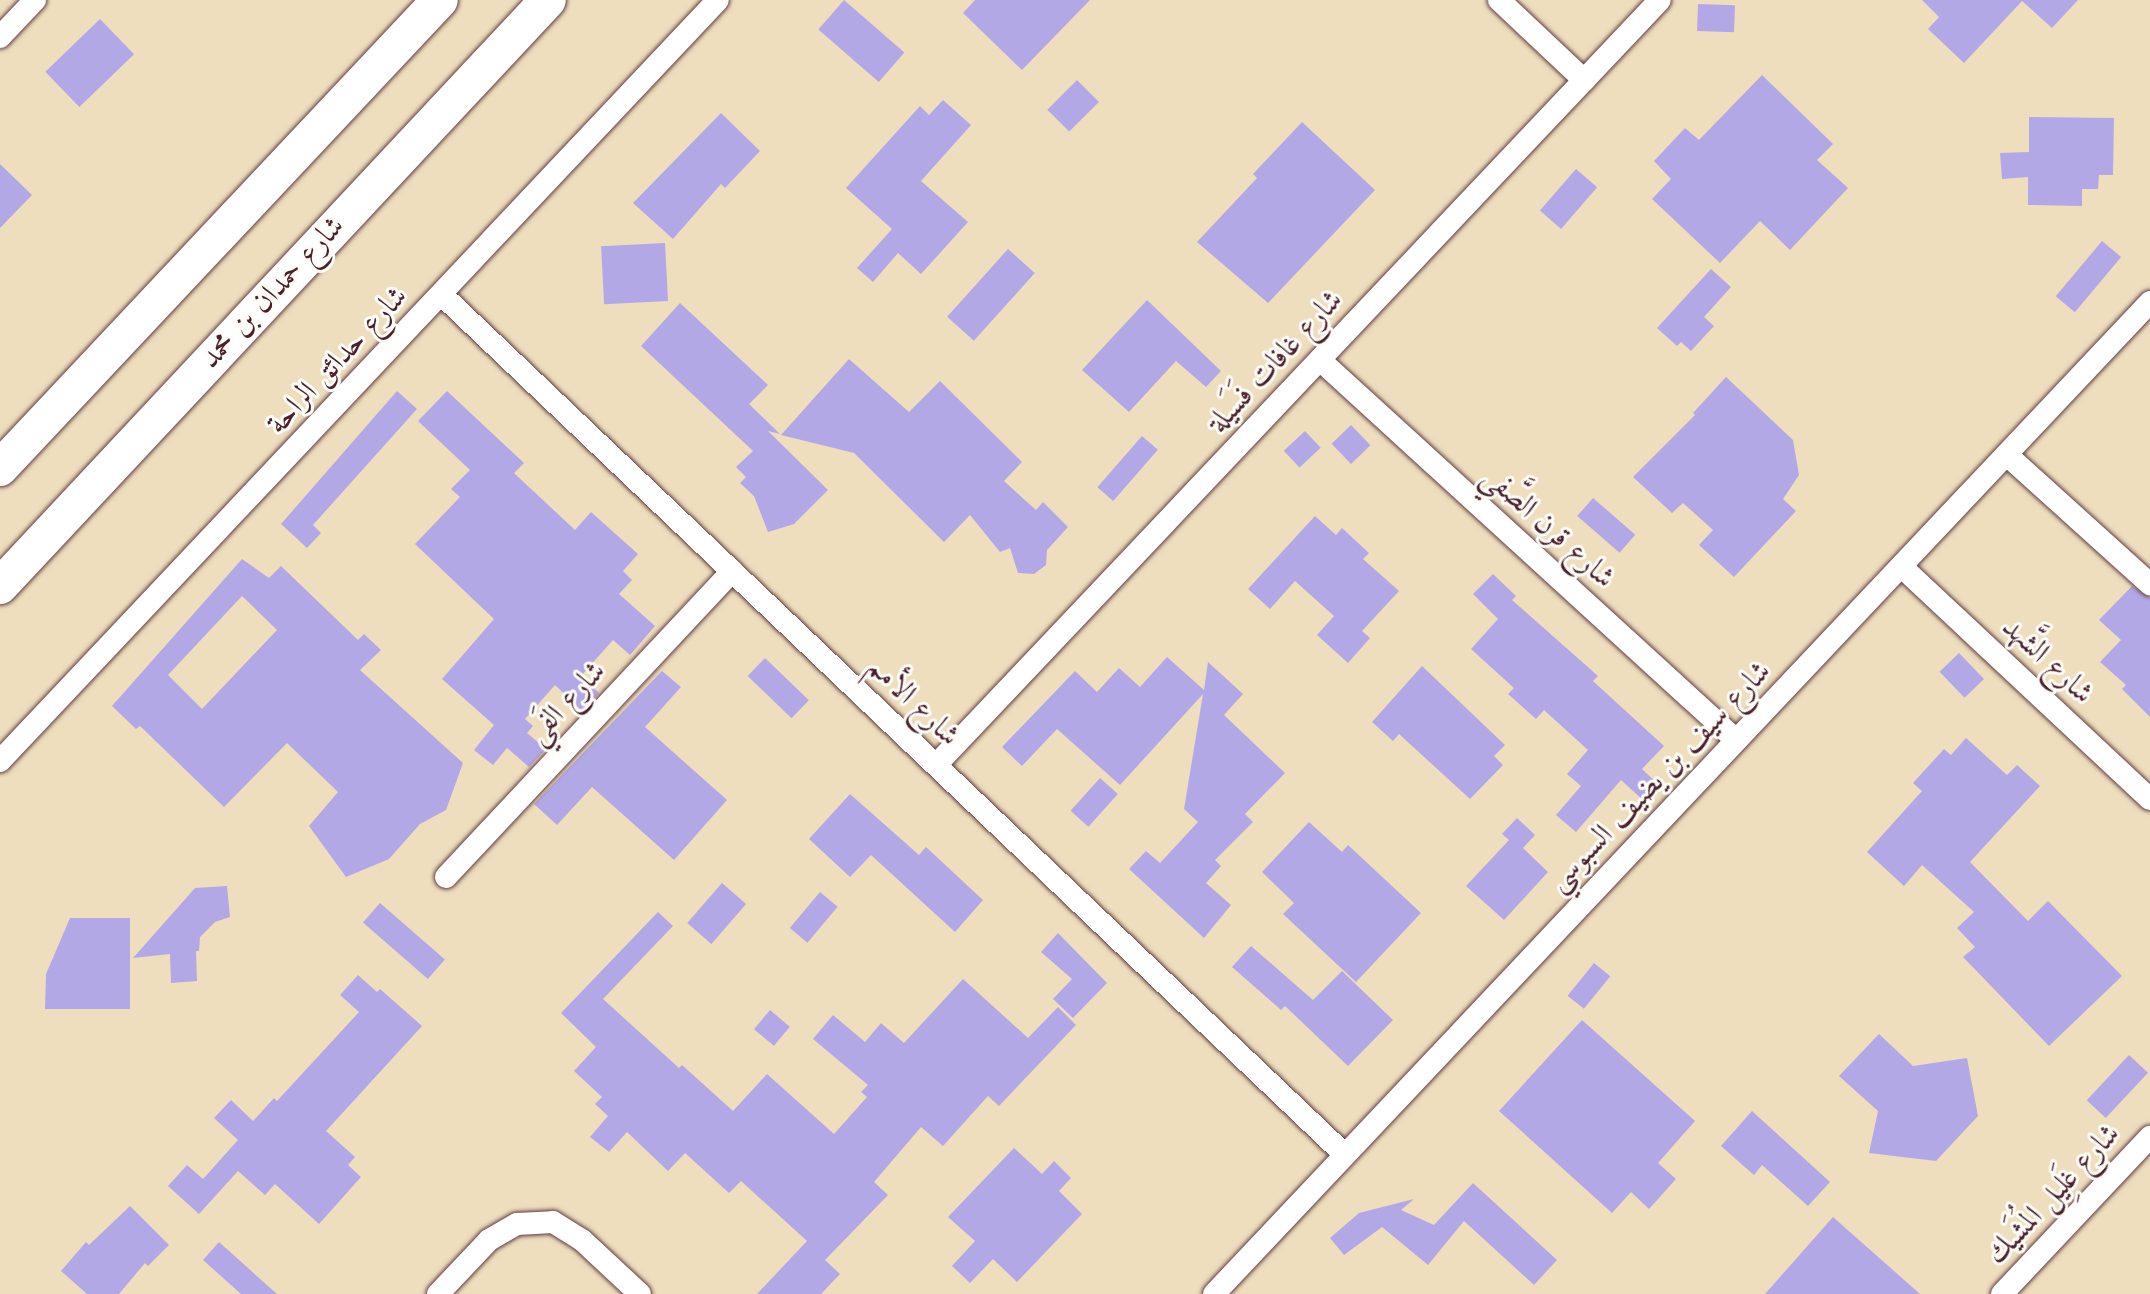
<!DOCTYPE html>
<html>
<head>
<meta charset="utf-8">
<style>
	body { margin:0 }
	#map { position:relative; width:2150px; height:1294px; overflow:hidden; background:#eedebe; font-family:"Old Standard TT",Amiri,serif }
	div>[style] { position:absolute }
	[style*='--x'] { left:calc(var(--x)*1px); top:calc(var(--y)*1px); width:calc(var(--w)*1px); rotate:calc(var(--a)*1deg) }
	.building>* { inset:0; background:#b3a8e6; transform-origin:0 0 }
	.roads { filter:drop-shadow(0 0 2px #633c41) drop-shadow(0 0 2px #633c41) }
	.minor>* { height:22px; margin:-11px; padding:0 11px; transform-origin:11px; border-radius:11px; background:#fff }
	.primary>* { height:36px; margin:-18px; padding:0 18px; transform-origin:18px; border-radius:18px; background:#fff }
	span { translate:-50% -50%; white-space:nowrap; text-align:center; line-height:1.15; -webkit-text-stroke:6px #fdfcf7; paint-order:stroke }
	.street-label { font-size:30px; color:#4a1f2b }
</style>
</head>
<body>
<div id="map">
	<div class="building">
		<div style="left:844px;top:0;width:80px;height:39px;rotate:41deg"></div>
		<div style="clip-path:polygon(975px 0,1090px 0,1022px 70px,963px 13px)"></div>
		<div style="clip-path:polygon(1922px 0,2078px 0,2052px 28px,2022px 1px,1964px 63px,1928px 29px,1939px 17px)"></div>
		<div style="left:1698px;top:4px;width:37px;height:27px;rotate:2deg"></div>
		<div style="left:100px;top:19px;width:49px;height:76px;rotate:46deg"></div>
		<div style="clip-path:polygon(1762px 75px,1833px 144px,1817px 160px,1848px 188px,1790px 250px,1760px 221px,1720px 263px,1652px 199px,1671px 179px,1654px 161px,1685px 128px,1699px 140px)"></div>
		<div style="left:1077px;top:80px;width:31px;height:42px;rotate:45deg"></div>
		<div style="clip-path:polygon(943px 100px,971px 125px,921px 181px,968px 222px,921px 274px,898px 253px,873px 282px,857px 268px,892px 229px,846px 188px,920px 106px,929px 115px)"></div>
		<div style="clip-path:polygon(721px 113px,760px 151px,725px 188px,721px 184px,673px 239px,633px 203px)"></div>
		<div style="clip-path:polygon(2029px 117px,2114px 118px,2113px 175px,2099px 175px,2098px 189px,2082px 189px,2082px 206px,2028px 205px,2028px 177px,2002px 179px,2000px 153px,2029px 152px)"></div>
		<div style="clip-path:polygon(1302px 122px,1375px 190px,1268px 303px,1197px 242px,1257px 178px,1253px 174px)"></div>
		<div style="clip-path:polygon(0 164px,32px 195px,0 228px)"></div>
		<div style="left:1576px;top:169px;width:28px;height:55px;rotate:41deg"></div>
		<div style="left:2102px;top:241px;width:25px;height:72px;rotate:40deg"></div>
		<div style="left:665px;top:243px;width:58px;height:64px;rotate:87deg"></div>
		<div style="left:1008px;top:249px;width:36px;height:91px;rotate:42deg"></div>
		<div style="clip-path:polygon(1711px 269px,1731px 287px,1704px 317px,1714px 326px,1691px 351px,1681px 342px,1677px 346px,1657px 328px)"></div>
		<div style="clip-path:polygon(1147px 300px,1221px 371px,1206px 387px,1176px 361px,1129px 412px,1082px 370px)"></div>
		<div style="clip-path:polygon(680px 303px,768px 385px,749px 404px,780px 434px,768px 431px,828px 490px,794px 524px,768px 532px,754px 496px,740px 483px,746px 477px,736px 467px,753px 451px,641px 346px)"></div>
		<div style="clip-path:polygon(849px 359px,909px 412px,940px 381px,1022px 462px,1004px 481px,1036px 510px,1043px 502px,1068px 527px,1047px 550px,1046px 565px,1034px 574px,1018px 573px,1010px 548px,1000px 552px,970px 515px,944px 542px,854px 453px,781px 435px)"></div>
		<div style="clip-path:polygon(1726px 377px,1793px 440px,1799px 475px,1783px 499px,1796px 511px,1734px 577px,1699px 545px,1713px 530px,1683px 503px,1672px 513px,1633px 477px,1695px 415px,1693px 413px)"></div>
		<div style="clip-path:polygon(397px 391px,417px 409px,313px 525px,321px 533px,307px 548px,281px 524px)"></div>
		<div style="clip-path:polygon(447px 391px,524px 463px,514px 473px,575px 530px,591px 512px,638px 554px,623px 571px,632px 580px,619px 594px,655px 626px,630px 655px,613px 640px,581px 676px,599px 693px,582px 711px,555px 685px,525px 719px,533px 726px,527px 733px,546px 749px,529px 767px,507px 748px,493px 765px,474px 750px,494px 725px,442px 679px,494px 619px,415px 544px,460px 497px,451px 489px,470px 470px,418px 421px)"></div>
		<div style="left:1351px;top:425px;width:28px;height:27px;rotate:46deg"></div>
		<div style="left:1305px;top:431px;width:23px;height:29px;rotate:47deg"></div>
		<div style="left:1142px;top:436px;width:21px;height:68px;rotate:41deg"></div>
		<div style="left:1593px;top:498px;width:56px;height:24px;rotate:41deg"></div>
		<div style="clip-path:polygon(1315px 516px,1336px 535px,1342px 528px,1369px 553px,1363px 559px,1399px 591px,1362px 631px,1370px 638px,1348px 663px,1317px 635px,1334px 616px,1295px 581px,1270px 609px,1248px 589px)"></div>
		<div style="clip-path:polygon(evenodd,242px 559px,269px 578px,281px 566px,358px 640px,364px 634px,381px 650px,360px 670px,463px 763px,446px 810px,420px 824px,389px 859px,346px 877px,309px 826px,338px 792px,287px 743px,224px 807px,140px 726px,136px 729px,112px 706px,242px 559px,242px 596px,277px 630px,202px 709px,168px 675px,242px 596px)"></div>
		<div style="clip-path:polygon(1493px 574px,1516px 596px,1512px 600px,1598px 676px,1593px 681px,1664px 746px,1642px 769px,1659px 785px,1644px 801px,1621px 780px,1576px 832px,1556px 815px,1581px 786px,1567px 774px,1588px 750px,1544px 710px,1536px 719px,1508px 694px,1514px 688px,1471px 649px,1498px 619px,1473px 594px)"></div>
		<div style="clip-path:polygon(2132px 586px,2150px 598px,2150px 717px,2122px 689px,2126px 685px,2100px 662px,2121px 640px,2099px 620px)"></div>
		<div style="left:1959px;top:653px;width:36px;height:27px;rotate:46deg"></div>
		<div style="clip-path:polygon(1167px 657px,1204px 690px,1208px 662px,1243px 694px,1224px 715px,1285px 773px,1245px 814px,1253px 822px,1215px 860px,1221px 866px,1206px 883px,1231px 905px,1204px 938px,1129px 869px,1146px 851px,1160px 863px,1198px 822px,1184px 809px,1203px 694px,1120px 785px,1057px 729px,1022px 766px,1002px 747px,1075px 671px,1097px 692px,1119px 668px,1140px 687px)"></div>
		<div style="left:765px;top:658px;width:61px;height:25px;rotate:44deg"></div>
		<div style="clip-path:polygon(1422px 666px,1505px 745px,1494px 756px,1503px 765px,1470px 799px,1399px 734px,1393px 741px,1372px 722px)"></div>
		<div style="clip-path:polygon(662px 671px,681px 687px,645px 727px,727px 800px,674px 860px,592px 787px,557px 825px,534px 804px)"></div>
		<div style="clip-path:polygon(1966px 738px,2007px 775px,2017px 765px,2040px 786px,1970px 862px,2028px 921px,2048px 901px,2122px 976px,2049px 1046px,1963px 957px,1975px 947px,1957px 928px,1974px 912px,1922px 865px,1904px 886px,1867px 852px,1922px 791px,1913px 783px,1944px 749px,1951px 755px)"></div>
		<div style="left:1100px;top:778px;width:24px;height:44px;rotate:42deg"></div>
		<div style="clip-path:polygon(850px 794px,919px 855px,926px 847px,983px 900px,955px 932px,871px 855px,850px 877px,809px 839px)"></div>
		<div style="clip-path:polygon(1517px 818px,1535px 835px,1523px 848px,1548px 872px,1504px 920px,1466px 886px,1509px 840px,1502px 834px)"></div>
		<div style="clip-path:polygon(1309px 822px,1342px 852px,1348px 845px,1421px 913px,1356px 982px,1283px 914px,1294px 903px,1262px 872px)"></div>
		<div style="left:722px;top:883px;width:32px;height:53px;rotate:41deg"></div>
		<div style="clip-path:polygon(227px 886px,230px 917px,215px 922px,200px 937px,199px 951px,196px 951px,197px 981px,171px 983px,170px 954px,133px 958px,195px 888px)"></div>
		<div style="left:820px;top:892px;width:23px;height:47px;rotate:40deg"></div>
		<div style="left:380px;top:903px;width:86px;height:26px;rotate:41deg"></div>
		<div style="clip-path:polygon(658px 912px,673px 926px,603px 999px,679px 1068px,682px 1065px,733px 1111px,767px 1074px,834px 1134px,867px 1097px,861px 1092px,868px 1085px,813px 1039px,833px 1015px,865px 1042px,881px 1023px,904px 1043px,963px 979px,1028px 1038px,1058px 1007px,1076px 1025px,999px 1106px,988px 1096px,943px 1146px,921px 1127px,874px 1182px,888px 1195px,825px 1260px,840px 1274px,821px 1294px,757px 1294px,807px 1241px,741px 1181px,729px 1193px,685px 1153px,668px 1171px,627px 1132px,609px 1152px,590px 1137px,608px 1116px,595px 1104px,602px 1097px,574px 1071px,596px 1047px,561px 1013px)"></div>
		<div style="clip-path:polygon(70px 918px,130px 918px,130px 1009px,45px 1009px,46px 974px)"></div>
		<div style="clip-path:polygon(1058px 933px,1107px 983px,1073px 1018px,1053px 999px,1072px 979px,1041px 952px)"></div>
		<div style="clip-path:polygon(1251px 946px,1313px 1000px,1342px 971px,1393px 1020px,1348px 1066px,1285px 1006px,1281px 1010px,1232px 967px)"></div>
		<div style="left:1594px;top:963px;width:21px;height:42px;rotate:39deg"></div>
		<div style="clip-path:polygon(358px 975px,377px 992px,380px 989px,422px 1026px,326px 1131px,355px 1157px,348px 1165px,361px 1177px,319px 1224px,275px 1184px,265px 1195px,238px 1171px,199px 1214px,168px 1186px,187px 1165px,203px 1179px,238px 1140px,214px 1118px,231px 1100px,253px 1121px,274px 1098px,277px 1101px,359px 1012px,340px 995px)"></div>
		<div style="left:770px;top:1010px;width:26px;height:25px;rotate:40deg"></div>
		<div style="clip-path:polygon(1582px 1020px,1695px 1121px,1658px 1163px,1676px 1179px,1649px 1209px,1631px 1192px,1612px 1213px,1499px 1111px)"></div>
		<div style="clip-path:polygon(1879px 1034px,1913px 1066px,1967px 1058px,1978px 1116px,1936px 1161px,1869px 1153px,1878px 1111px,1839px 1076px)"></div>
		<div style="left:2129px;top:1055px;width:26px;height:62px;rotate:43deg"></div>
		<div style="clip-path:polygon(1752px 1111px,1830px 1182px,1808px 1206px,1762px 1165px,1754px 1175px,1721px 1146px)"></div>
		<div style="clip-path:polygon(1014px 1148px,1042px 1174px,1054px 1161px,1071px 1178px,1059px 1191px,1082px 1214px,1017px 1282px,993px 1259px,970px 1283px,952px 1266px,975px 1241px,948px 1217px)"></div>
		<div style="clip-path:polygon(1473px 1183px,1557px 1260px,1534px 1285px,1464px 1221px,1428px 1265px,1382px 1227px,1344px 1255px,1330px 1238px,1359px 1213px,1414px 1199px,1401px 1210px,1434px 1225px)"></div>
		<div style="clip-path:polygon(130px 1206px,169px 1245px,148px 1266px,145px 1263px,119px 1294px,87px 1294px,61px 1271px,86px 1242px,89px 1245px)"></div>
		<div style="clip-path:polygon(1833px 1217px,1920px 1294px,1765px 1294px)"></div>
		<div style="clip-path:polygon(219px 1242px,277px 1294px,241px 1294px,203px 1260px)"></div>
	</div>
	<div class="roads">
		<div class="minor">
			<div style="--x:1499;--y:0;--w:117;--a:43.3"></div>
			<div style="--x:0;--y:37;--w:51;--a:-46.6"></div>
			<div style="--x:441;--y:294;--w:1247;--a:43.6"></div>
			<div style="--x:1320;--y:360;--w:563;--a:42.41"></div>
			<div style="--x:2007;--y:455;--w:193;--a:42.1"></div>
			<div style="--x:1903;--y:568;--w:338;--a:43.1"></div>
			<div style="--x:0;--y:761;--w:1046;--a:-46.67"></div>
			<div style="--x:936;--y:765;--w:1053;--a:-46.58"></div>
			<div style="--x:446;--y:877;--w:419;--a:-46.9"></div>
			<div style="--x:438;--y:1294;--w:74;--a:-46.6"></div>
			<div style="--x:489;--y:1240;--w:32;--a:-30"></div>
			<div style="--x:517;--y:1224;--w:36;--a:-3"></div>
			<div style="--x:553;--y:1222;--w:34;--a:32"></div>
			<div style="--x:582;--y:1240;--w:79;--a:43"></div>
			<div style="--x:1214;--y:1294;--w:1364;--a:-46.66"></div>
			<div style="--x:2002;--y:1294;--w:216;--a:-46.7"></div>
		</div>
		<div class="primary">
			<div style="--x:0;--y:468;--w:642;--a:-46.77"></div>
			<div style="--x:0;--y:586;--w:802;--a:-46.92"></div>
		</div>
	</div>
	<div class="street-label">
		<span style="left:273px;top:293px;rotate:-47deg">شارع حمدان بن محمد</span>
		<span style="left:338px;top:361px;rotate:-47deg">شارع حدائق الراحة</span>
		<span style="left:1276px;top:362px;rotate:-47deg">شارع غافات فَسَيلة</span>
		<span style="left:1548px;top:528px;rotate:42deg">شارع قرن الصَّفي</span>
		<span style="left:2047px;top:661px;rotate:43deg">شارع الشَّهد</span>
		<span style="left:913px;top:702px;rotate:44deg">شارع الأمم</span>
		<span style="left:567px;top:703px;rotate:-47deg">شارع الفَي</span>
		<span style="left:1660px;top:777px;rotate:-46deg">شارع سيف بن يضيف السبوسي</span>
		<span style="left:2054px;top:1195px;rotate:-47deg">شارع غَلِيل المُشَيك</span>
	</div>
</div>
</body>
</html>
